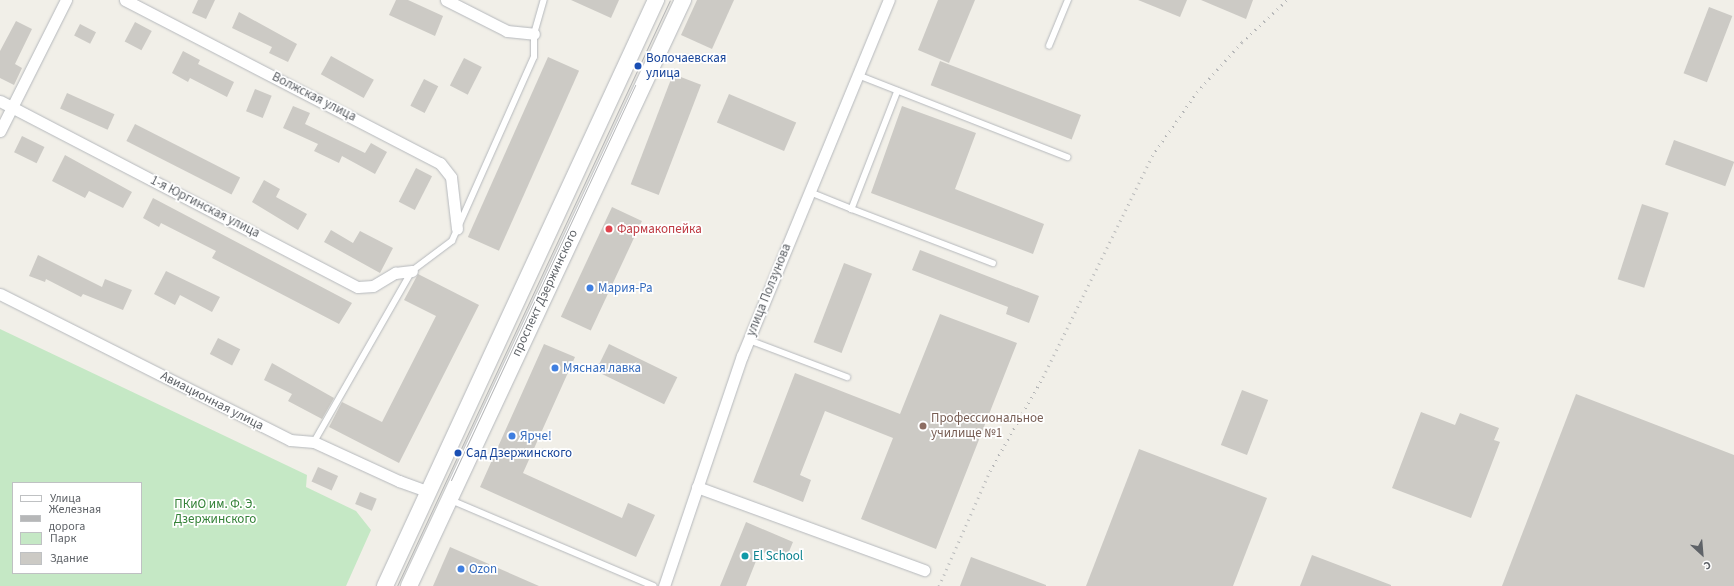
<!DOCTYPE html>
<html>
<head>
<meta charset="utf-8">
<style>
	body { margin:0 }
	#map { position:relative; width:1734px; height:586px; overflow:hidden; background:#f1efe8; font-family:"Source Sans 3",sans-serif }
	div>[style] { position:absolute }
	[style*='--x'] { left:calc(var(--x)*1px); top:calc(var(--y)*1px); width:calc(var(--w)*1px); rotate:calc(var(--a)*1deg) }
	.green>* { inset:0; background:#c5e8c5 }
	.building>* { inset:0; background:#cccac5; transform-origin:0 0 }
	.roads { filter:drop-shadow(0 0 1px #b5b8bc) drop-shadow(0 0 1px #b5b8bc) }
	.service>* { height:5.5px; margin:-2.75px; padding:0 2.75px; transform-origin:2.75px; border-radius:2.75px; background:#fff }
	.minor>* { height:11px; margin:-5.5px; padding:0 5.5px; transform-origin:5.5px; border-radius:5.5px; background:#fff }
	.secondary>* { height:16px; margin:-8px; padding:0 8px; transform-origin:8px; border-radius:8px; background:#fff }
	.tram>* { height:1px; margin:-0.5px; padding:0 0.5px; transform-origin:0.5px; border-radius:0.5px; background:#b6b7b8 }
	.rail>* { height:3px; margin-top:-1.5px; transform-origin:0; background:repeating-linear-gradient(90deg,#b6b7b8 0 1px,transparent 0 6px) }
	.dots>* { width:11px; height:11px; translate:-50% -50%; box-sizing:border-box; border:2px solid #fff; border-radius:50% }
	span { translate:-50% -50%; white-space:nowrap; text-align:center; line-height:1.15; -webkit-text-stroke:3.5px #fff; paint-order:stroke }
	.transit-label { font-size:13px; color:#164399 }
	.left { translate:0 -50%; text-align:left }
	.street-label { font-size:13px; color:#5f6368 }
	.health-label { font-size:13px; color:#be3a42 }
	.shop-label { font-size:13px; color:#366cbe }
	.education-label { font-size:13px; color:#785e54 }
	.park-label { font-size:13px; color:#348238 }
	.culture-label { font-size:13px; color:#0d838f }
	.legend { position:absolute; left:12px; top:482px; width:130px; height:92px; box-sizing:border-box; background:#fff; border:1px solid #bfc1c3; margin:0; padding:5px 7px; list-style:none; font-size:12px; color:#5f6368 }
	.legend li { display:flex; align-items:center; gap:8px; height:20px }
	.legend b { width:20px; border:1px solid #bfc1c3 }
	.north { position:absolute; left:1682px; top:534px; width:40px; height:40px; -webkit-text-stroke:3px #fff; paint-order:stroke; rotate:154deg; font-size:11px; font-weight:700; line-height:16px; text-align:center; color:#5f6368 }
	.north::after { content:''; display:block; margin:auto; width:14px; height:18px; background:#5f6368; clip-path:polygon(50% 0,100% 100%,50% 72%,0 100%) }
</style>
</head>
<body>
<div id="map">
	<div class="green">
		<div style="clip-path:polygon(evenodd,0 329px,307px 475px,306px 487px,356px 511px,371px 530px,346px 586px,0 586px,0 329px,13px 483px,141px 483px,141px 573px,13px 573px,13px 483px)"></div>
	</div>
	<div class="building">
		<div style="clip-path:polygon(198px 0,215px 0,206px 19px,192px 13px)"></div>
		<div style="clip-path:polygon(396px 0,408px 0,443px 16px,435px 36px,389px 15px)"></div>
		<div style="clip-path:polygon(571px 0,619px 0,611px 18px)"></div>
		<div style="clip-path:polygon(697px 0,734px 0,712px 49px,681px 35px)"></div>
		<div style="clip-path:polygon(938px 0,975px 0,949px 63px,918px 50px)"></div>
		<div style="clip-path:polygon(1138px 0,1187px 0,1180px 17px)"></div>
		<div style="clip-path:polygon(1201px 0,1253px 0,1246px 19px)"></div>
		<div style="left:1709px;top:7px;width:25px;height:71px;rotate:21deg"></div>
		<div style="clip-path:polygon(239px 12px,297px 44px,288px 62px,269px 53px,272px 47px,232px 28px)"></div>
		<div style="clip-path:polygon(16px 21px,32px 29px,15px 64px,22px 68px,14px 85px,0 78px,0 51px)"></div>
		<div style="left:135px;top:22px;width:19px;height:22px;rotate:28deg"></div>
		<div style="left:80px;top:24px;width:18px;height:13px;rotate:27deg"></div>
		<div style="clip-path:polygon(183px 51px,200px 60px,198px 64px,234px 82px,227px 97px,190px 78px,188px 82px,172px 73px)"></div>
		<div style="left:331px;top:56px;width:49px;height:21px;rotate:29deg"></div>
		<div style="left:548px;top:57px;width:34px;height:197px;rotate:24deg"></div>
		<div style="left:464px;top:58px;width:20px;height:31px;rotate:27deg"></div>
		<div style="left:940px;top:61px;width:151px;height:26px;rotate:21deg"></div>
		<div style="left:673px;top:74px;width:30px;height:118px;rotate:21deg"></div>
		<div style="left:424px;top:79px;width:16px;height:30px;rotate:27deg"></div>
		<div style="left:255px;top:89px;width:18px;height:24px;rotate:22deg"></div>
		<div style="left:67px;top:93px;width:52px;height:17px;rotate:24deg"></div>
		<div style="left:729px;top:94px;width:73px;height:31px;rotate:23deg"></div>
		<div style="clip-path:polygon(293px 106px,310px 113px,305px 124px,365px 153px,371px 143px,387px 152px,375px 174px,342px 156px,339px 163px,314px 151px,318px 144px,283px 128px)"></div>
		<div style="clip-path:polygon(902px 106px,976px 133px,955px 189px,1044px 224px,1033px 254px,871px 193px)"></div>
		<div style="left:135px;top:124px;width:118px;height:19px;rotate:27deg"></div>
		<div style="left:22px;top:136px;width:25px;height:18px;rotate:26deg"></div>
		<div style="left:1674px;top:140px;width:64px;height:26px;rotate:20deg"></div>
		<div style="clip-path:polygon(65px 155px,132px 192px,123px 208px,89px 191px,85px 198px,52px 181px)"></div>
		<div style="left:416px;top:168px;width:18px;height:38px;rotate:27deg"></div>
		<div style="clip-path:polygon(264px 180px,280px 189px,276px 197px,307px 214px,298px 230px,252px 202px)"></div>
		<div style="clip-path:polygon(153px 198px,352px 303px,339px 324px,212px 258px,216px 251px,161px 223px,159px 227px,143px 218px)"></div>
		<div style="left:1642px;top:204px;width:28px;height:79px;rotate:18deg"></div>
		<div style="left:612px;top:207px;width:33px;height:121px;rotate:25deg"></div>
		<div style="clip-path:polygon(331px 230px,353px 243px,360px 231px,393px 248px,380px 273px,324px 242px)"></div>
		<div style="clip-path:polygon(920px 250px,1039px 296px,1029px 323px,1006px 314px,1008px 307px,912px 270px)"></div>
		<div style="clip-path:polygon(38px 255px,102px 287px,105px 279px,132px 290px,123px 310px,83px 294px,81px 297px,46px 279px,45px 282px,29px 276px)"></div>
		<div style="left:844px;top:263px;width:30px;height:85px;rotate:21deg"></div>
		<div style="clip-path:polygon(166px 271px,220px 297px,212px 312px,180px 295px,175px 305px,154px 294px)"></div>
		<div style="clip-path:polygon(418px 274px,479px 305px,399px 463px,329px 427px,342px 402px,382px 422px,436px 316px,404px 300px)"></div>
		<div style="clip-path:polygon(940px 314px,1017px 343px,936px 549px,861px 519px,893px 438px,825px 411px,800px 475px,811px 480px,803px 502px,753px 482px,795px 373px,900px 414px)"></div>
		<div style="left:218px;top:338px;width:25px;height:18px;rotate:27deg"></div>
		<div style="clip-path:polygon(544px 344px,575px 357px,523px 473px,622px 518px,628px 503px,655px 515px,636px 557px,480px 487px)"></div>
		<div style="left:609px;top:344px;width:76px;height:30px;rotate:26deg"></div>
		<div style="clip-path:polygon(272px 363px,334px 398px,322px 419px,288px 401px,292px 394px,264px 380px)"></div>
		<div style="left:1242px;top:390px;width:28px;height:59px;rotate:21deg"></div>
		<div style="clip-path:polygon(1576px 394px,1734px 455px,1734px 586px,1502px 586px)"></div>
		<div style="clip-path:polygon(1421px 412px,1455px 425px,1460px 413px,1499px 428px,1494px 440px,1500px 442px,1471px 518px,1392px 488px)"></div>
		<div style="clip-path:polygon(1139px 449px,1267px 498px,1233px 586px,1086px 586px)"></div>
		<div style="left:318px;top:467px;width:22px;height:16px;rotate:24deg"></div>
		<div style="left:360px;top:492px;width:18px;height:13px;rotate:22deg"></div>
		<div style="clip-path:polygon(746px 522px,793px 542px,785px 561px,760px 551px,746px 586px,720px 586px)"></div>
		<div style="clip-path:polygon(450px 547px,539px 586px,433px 586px)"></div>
		<div style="clip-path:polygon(1312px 555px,1391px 585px,1391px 586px,1300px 586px)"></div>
		<div style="clip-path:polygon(971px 557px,1046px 585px,1046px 586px,960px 586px)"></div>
	</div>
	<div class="roads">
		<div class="service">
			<div style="--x:1049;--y:46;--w:50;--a:-67.6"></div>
			<div style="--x:858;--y:75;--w:225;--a:21.4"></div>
			<div style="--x:898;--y:91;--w:127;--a:111.3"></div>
			<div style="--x:852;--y:209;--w:151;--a:21"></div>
			<div style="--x:810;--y:192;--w:45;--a:22"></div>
			<div style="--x:749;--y:340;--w:105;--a:20.7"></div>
			<div style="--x:314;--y:442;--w:197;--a:-60.2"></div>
			<div style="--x:412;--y:271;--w:50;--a:-36.9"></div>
			<div style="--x:452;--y:241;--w:201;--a:-66"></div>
			<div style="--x:534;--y:57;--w:23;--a:-90"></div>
			<div style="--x:534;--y:34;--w:35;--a:-74"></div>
			<div style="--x:451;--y:500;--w:220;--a:23"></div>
		</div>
		<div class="minor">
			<div style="--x:125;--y:0;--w:355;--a:27.4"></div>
			<div style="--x:440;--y:163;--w:18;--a:52"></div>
			<div style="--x:451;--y:177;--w:52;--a:83.4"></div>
			<div style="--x:446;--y:0;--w:68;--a:26.9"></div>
			<div style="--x:507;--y:31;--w:27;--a:6"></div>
			<div style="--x:0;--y:101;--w:403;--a:27.5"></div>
			<div style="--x:358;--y:287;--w:15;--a:-4"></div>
			<div style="--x:373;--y:286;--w:26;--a:-31"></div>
			<div style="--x:395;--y:273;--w:17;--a:-7"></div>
			<div style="--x:0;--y:131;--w:147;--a:-63.3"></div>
			<div style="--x:0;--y:294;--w:325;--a:26.7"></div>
			<div style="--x:290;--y:440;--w:24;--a:5"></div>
			<div style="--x:314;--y:442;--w:94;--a:24.6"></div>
			<div style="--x:399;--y:481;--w:32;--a:20"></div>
			<div style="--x:697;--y:487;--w:242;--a:20.1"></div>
			<div style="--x:664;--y:586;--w:243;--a:-71.3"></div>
			<div style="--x:742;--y:356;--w:385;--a:-67.6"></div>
		</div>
		<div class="secondary">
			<div style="--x:385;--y:586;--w:646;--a:-65.18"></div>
			<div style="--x:409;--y:586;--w:647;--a:-64.94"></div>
		</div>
	</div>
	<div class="tram">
		<div style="--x:451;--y:480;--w:436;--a:-65"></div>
		<div style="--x:397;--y:586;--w:646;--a:-65.02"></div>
	</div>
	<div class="rail">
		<div style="--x:939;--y:586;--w:126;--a:-66.1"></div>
		<div style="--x:990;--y:471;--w:108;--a:-60.6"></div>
		<div style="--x:1043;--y:377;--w:246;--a:-63.7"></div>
		<div style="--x:1152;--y:156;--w:78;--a:-54.9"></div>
		<div style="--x:1197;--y:92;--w:67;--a:-48"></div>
		<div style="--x:1242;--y:42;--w:62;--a:-43"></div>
	</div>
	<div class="dots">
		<div style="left:638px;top:66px;background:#1a4fb4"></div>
		<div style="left:609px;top:229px;background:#e0444e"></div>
		<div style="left:590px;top:288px;background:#3f7fe0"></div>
		<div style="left:555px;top:368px;background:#3f7fe0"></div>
		<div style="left:923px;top:426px;background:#8d6e63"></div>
		<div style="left:512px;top:436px;background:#3f7fe0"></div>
		<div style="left:458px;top:453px;background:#1a4fb4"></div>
		<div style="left:745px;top:556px;background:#0f9aa8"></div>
		<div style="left:461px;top:569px;background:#3f7fe0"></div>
	</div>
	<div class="transit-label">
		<span class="left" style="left:646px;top:66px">Волочаевская<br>улица</span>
		<span class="left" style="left:466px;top:453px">Сад Дзержинского</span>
	</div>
	<div class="street-label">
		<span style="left:314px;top:97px;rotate:27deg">Волжская улица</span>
		<span style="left:205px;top:207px;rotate:27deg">1-я Юргинская улица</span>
		<span style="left:769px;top:290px;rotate:-68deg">улица Ползунова</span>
		<span style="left:545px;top:293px;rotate:-65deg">проспект Дзержинского</span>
		<span style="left:212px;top:401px;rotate:27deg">Авиационная улица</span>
	</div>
	<div class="health-label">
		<span class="left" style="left:617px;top:229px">Фармакопейка</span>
	</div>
	<div class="shop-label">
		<span class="left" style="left:598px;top:288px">Мария-Ра</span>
		<span class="left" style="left:563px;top:368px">Мясная лавка</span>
		<span class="left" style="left:520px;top:436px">Ярче!</span>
		<span class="left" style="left:469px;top:569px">Ozon</span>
	</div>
	<div class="education-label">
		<span class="left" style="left:931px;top:426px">Профессиональное<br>училище №1</span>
	</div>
	<div class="park-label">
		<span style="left:215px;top:512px">ПКиО им. Ф. Э.<br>Дзержинского</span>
	</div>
	<div class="culture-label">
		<span class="left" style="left:753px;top:556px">El School</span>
	</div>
	<ul class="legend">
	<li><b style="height:5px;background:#fff"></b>Улица</li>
	<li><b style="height:5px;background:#b6b7b8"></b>Железная дорога</li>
	<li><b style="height:11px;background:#c5e8c5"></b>Парк</li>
	<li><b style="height:11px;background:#cccac5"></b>Здание</li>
	</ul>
	<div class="north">С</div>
</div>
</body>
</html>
